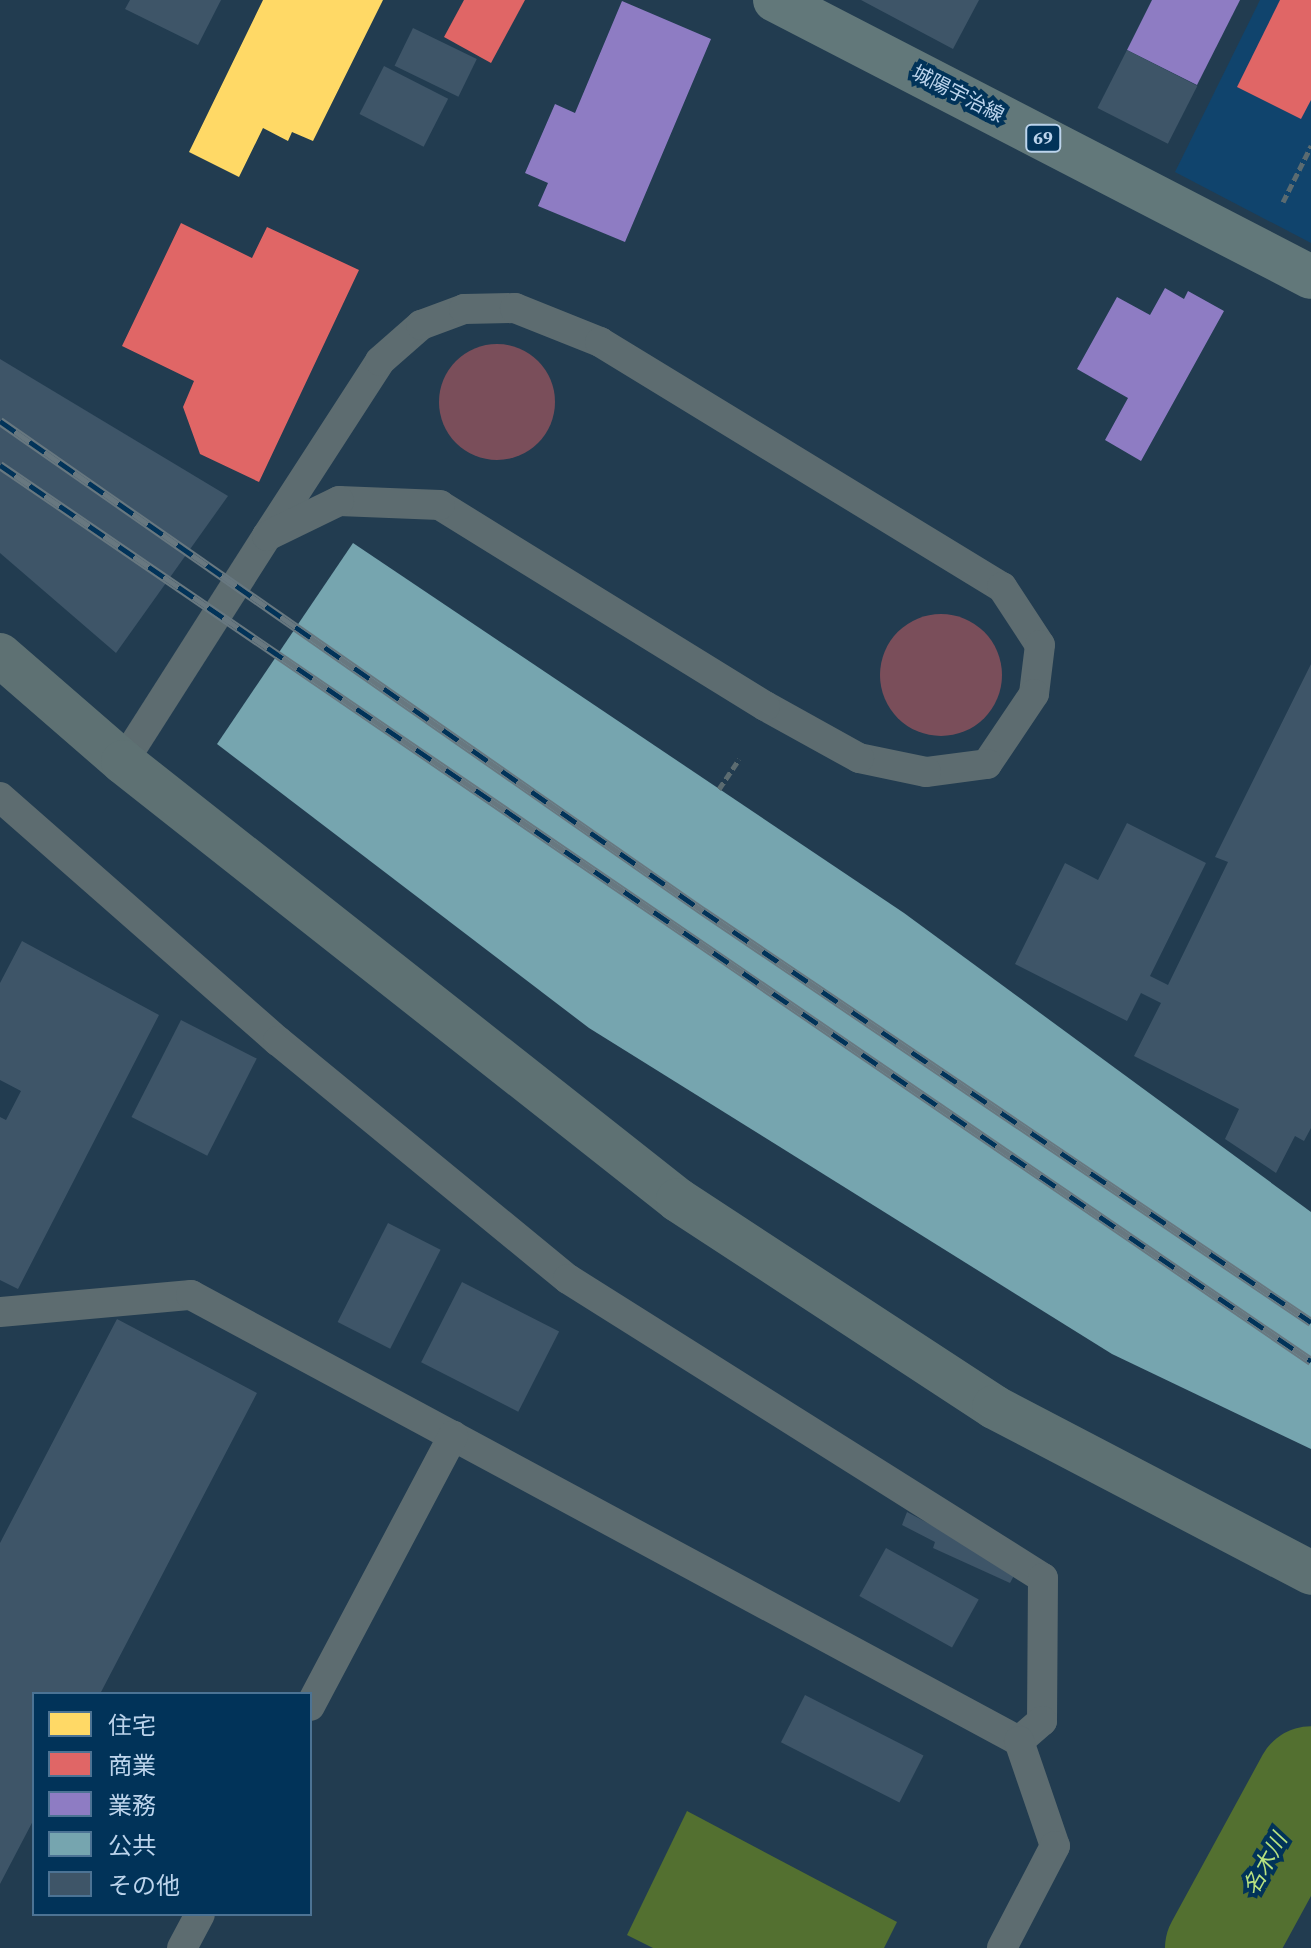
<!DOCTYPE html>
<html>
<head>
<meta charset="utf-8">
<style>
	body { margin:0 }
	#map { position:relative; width:1311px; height:1948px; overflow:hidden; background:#223c50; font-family:"Source Serif 4","Noto Sans JP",serif }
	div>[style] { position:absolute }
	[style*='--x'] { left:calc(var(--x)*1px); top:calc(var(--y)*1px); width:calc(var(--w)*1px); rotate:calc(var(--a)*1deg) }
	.built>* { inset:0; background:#10446d }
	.green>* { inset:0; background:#7a4e5a }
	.round { border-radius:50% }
	.water>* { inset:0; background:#537030 }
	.homes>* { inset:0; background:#ffd966 }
	.shops>* { inset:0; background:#e06666 }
	.offices>* { inset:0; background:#8e7cc3 }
	.public>* { inset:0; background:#76a5af }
	.river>* { height:110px; margin:-55px; padding:0 55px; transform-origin:55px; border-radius:55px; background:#537030 }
	.building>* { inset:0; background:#3e5568; transform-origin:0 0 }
	.path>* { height:5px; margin-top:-2.5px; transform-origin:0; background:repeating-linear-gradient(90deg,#5b6b70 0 8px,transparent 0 12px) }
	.lane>* { height:30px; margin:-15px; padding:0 15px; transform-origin:15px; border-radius:15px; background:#5d6c70 }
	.secondary>* { height:44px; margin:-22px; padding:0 22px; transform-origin:22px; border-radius:22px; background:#5e7173 }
	.primary>* { height:44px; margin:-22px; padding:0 22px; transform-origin:22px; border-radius:22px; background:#62787a }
	.rail>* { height:9px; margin-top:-4.5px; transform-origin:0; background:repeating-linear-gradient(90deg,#013359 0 18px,#687880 0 36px); box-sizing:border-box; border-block:2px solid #687880 }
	span { translate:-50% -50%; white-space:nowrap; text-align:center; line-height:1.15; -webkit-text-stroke:8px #013359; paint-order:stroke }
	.shield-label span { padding:2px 6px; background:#013359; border:2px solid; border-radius:6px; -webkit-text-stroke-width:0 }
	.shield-label { font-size:18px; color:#bcd4ec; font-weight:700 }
	.street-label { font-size:20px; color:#bcd4ec }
	.water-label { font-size:22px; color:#b9e380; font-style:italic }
	.legend { position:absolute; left:32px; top:1692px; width:280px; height:224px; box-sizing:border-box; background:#013359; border:2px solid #4c7394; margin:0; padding:10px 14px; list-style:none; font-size:24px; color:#bcd4ec }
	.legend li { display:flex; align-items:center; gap:16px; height:40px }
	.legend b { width:40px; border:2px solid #4c7394 }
</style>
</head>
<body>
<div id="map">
	<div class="built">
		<div style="clip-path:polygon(1260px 0,1311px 0,1311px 243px,1175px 172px)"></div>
	</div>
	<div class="green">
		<div class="round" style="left:439px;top:344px;width:116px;height:116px"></div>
		<div class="round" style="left:880px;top:614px;width:122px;height:122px"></div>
	</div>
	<div class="water">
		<div style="clip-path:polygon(687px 1811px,897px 1922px,884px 1948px,653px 1948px,627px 1935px)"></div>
	</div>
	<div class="homes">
		<div style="clip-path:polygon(263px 0,383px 0,313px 141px,292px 132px,288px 141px,263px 128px,239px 177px,189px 152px)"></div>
	</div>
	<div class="shops">
		<div style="clip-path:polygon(464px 0,525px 0,491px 63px,444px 37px)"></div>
		<div style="clip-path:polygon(1280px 0,1311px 0,1311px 100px,1301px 119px,1237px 87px)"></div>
		<div style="clip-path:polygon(181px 223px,252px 258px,267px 227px,359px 270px,259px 482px,200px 454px,183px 407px,194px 381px,122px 346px)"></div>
	</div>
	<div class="offices">
		<div style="clip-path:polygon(1152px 0,1240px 0,1197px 85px,1127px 50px)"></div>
		<div style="clip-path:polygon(622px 1px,711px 39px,625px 242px,538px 206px,548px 183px,525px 173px,555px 104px,575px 113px)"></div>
		<div style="clip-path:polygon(1165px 288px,1184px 299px,1188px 291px,1224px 311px,1141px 461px,1105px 440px,1128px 398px,1077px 369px,1117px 297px,1150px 315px)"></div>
	</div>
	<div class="public">
		<div style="clip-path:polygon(353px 543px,904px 913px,1311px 1212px,1311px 1449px,1112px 1354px,589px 1028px,217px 744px)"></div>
	</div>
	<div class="river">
		<div style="--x:1220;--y:1948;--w:190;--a:-61.4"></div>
	</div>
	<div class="building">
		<div style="clip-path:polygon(130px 0,221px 0,198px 45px,125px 9px)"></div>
		<div style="clip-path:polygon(861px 0,979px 0,953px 49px)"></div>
		<div style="left:413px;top:28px;width:71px;height:42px;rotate:26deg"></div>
		<div style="left:1127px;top:50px;width:79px;height:65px;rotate:27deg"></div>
		<div style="left:384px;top:66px;width:72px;height:54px;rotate:27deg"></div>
		<div style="clip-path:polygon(0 359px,228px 496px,116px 653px,0 553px)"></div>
		<div style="clip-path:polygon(1311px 664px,1311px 1128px,1304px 1141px,1295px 1136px,1276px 1173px,1225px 1139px,1239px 1109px,1134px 1056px,1161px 1003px,1141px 993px,1127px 1021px,1015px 964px,1065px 863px,1098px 880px,1127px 823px,1206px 863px,1150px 976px,1168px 985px,1228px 862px,1215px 857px)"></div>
		<div style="clip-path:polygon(22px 941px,159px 1015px,18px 1289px,0 1280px,0 1117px,6px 1120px,21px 1091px,0 1080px,0 983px)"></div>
		<div style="left:181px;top:1020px;width:85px;height:109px;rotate:27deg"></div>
		<div style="left:388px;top:1223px;width:59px;height:111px;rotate:27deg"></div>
		<div style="left:462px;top:1282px;width:109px;height:90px;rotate:27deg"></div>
		<div style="clip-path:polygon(117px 1319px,257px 1393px,100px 1694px,34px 1694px,34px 1819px,0 1884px,0 1543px)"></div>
		<div style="clip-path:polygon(907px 1512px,1017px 1570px,1010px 1583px,933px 1548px,935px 1542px,902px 1525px)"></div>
		<div style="left:886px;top:1548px;width:106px;height:55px;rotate:29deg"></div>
		<div style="left:805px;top:1695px;width:133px;height:53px;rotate:27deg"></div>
	</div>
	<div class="path">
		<div style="--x:1283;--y:202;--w:63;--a:-63.4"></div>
		<div style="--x:719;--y:789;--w:36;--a:-56"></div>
	</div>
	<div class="lane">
		<div style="--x:123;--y:762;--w:268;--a:-57.5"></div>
		<div style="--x:267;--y:536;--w:208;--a:-57.1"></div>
		<div style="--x:380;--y:361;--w:55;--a:-41.3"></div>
		<div style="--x:421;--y:325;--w:46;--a:-20.4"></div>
		<div style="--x:464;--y:309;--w:51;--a:-1.1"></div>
		<div style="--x:515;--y:308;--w:92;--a:21.8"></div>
		<div style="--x:600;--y:342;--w:471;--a:31.4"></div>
		<div style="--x:1002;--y:587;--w:69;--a:56.8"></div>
		<div style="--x:1040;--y:645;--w:49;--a:97"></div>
		<div style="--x:1034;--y:694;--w:84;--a:123.9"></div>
		<div style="--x:987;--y:764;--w:62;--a:172.5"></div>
		<div style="--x:926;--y:772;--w:68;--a:-168.2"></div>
		<div style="--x:859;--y:758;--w:107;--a:-151"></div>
		<div style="--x:765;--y:706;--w:382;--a:-148.3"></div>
		<div style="--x:440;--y:505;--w:101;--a:-177.7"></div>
		<div style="--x:339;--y:501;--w:80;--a:154.1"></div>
		<div style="--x:0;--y:797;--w:370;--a:41.3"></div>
		<div style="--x:278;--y:1041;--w:375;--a:39.4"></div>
		<div style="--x:568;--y:1279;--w:561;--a:32.19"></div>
		<div style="--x:1043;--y:1578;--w:143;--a:90.4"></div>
		<div style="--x:1042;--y:1721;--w:30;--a:139"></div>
		<div style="--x:0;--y:1312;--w:192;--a:-5.1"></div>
		<div style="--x:191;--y:1295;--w:940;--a:28.31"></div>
		<div style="--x:1019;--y:1741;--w:111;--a:71.1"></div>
		<div style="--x:1055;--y:1846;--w:115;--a:117.5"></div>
		<div style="--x:310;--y:1706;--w:306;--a:-62.1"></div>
		<div style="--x:182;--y:1948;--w:38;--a:-62"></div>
	</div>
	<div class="secondary">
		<div style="--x:0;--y:655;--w:163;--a:41"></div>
		<div style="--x:123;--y:762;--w:707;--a:38.28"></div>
		<div style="--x:678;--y:1200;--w:378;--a:33.2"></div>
		<div style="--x:994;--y:1407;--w:358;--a:27.6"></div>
	</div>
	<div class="primary">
		<div style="--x:775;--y:0;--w:603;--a:27.33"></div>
	</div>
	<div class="rail">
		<div style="--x:0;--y:421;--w:857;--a:34.88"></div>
		<div style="--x:703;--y:911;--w:734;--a:34.06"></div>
		<div style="--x:0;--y:465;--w:1588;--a:34.35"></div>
	</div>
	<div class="shield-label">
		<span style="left:1043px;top:138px">69</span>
	</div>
	<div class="street-label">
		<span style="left:958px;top:94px;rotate:27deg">城陽宇治線</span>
	</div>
	<div class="water-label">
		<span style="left:1265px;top:1864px;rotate:-61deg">名木川</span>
	</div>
	<ul class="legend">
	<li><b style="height:22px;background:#ffd966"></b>住宅</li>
	<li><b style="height:22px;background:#e06666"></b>商業</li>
	<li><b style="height:22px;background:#8e7cc3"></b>業務</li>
	<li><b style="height:22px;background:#76a5af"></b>公共</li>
	<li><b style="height:22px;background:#3e5568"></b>その他</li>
	</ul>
</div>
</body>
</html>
